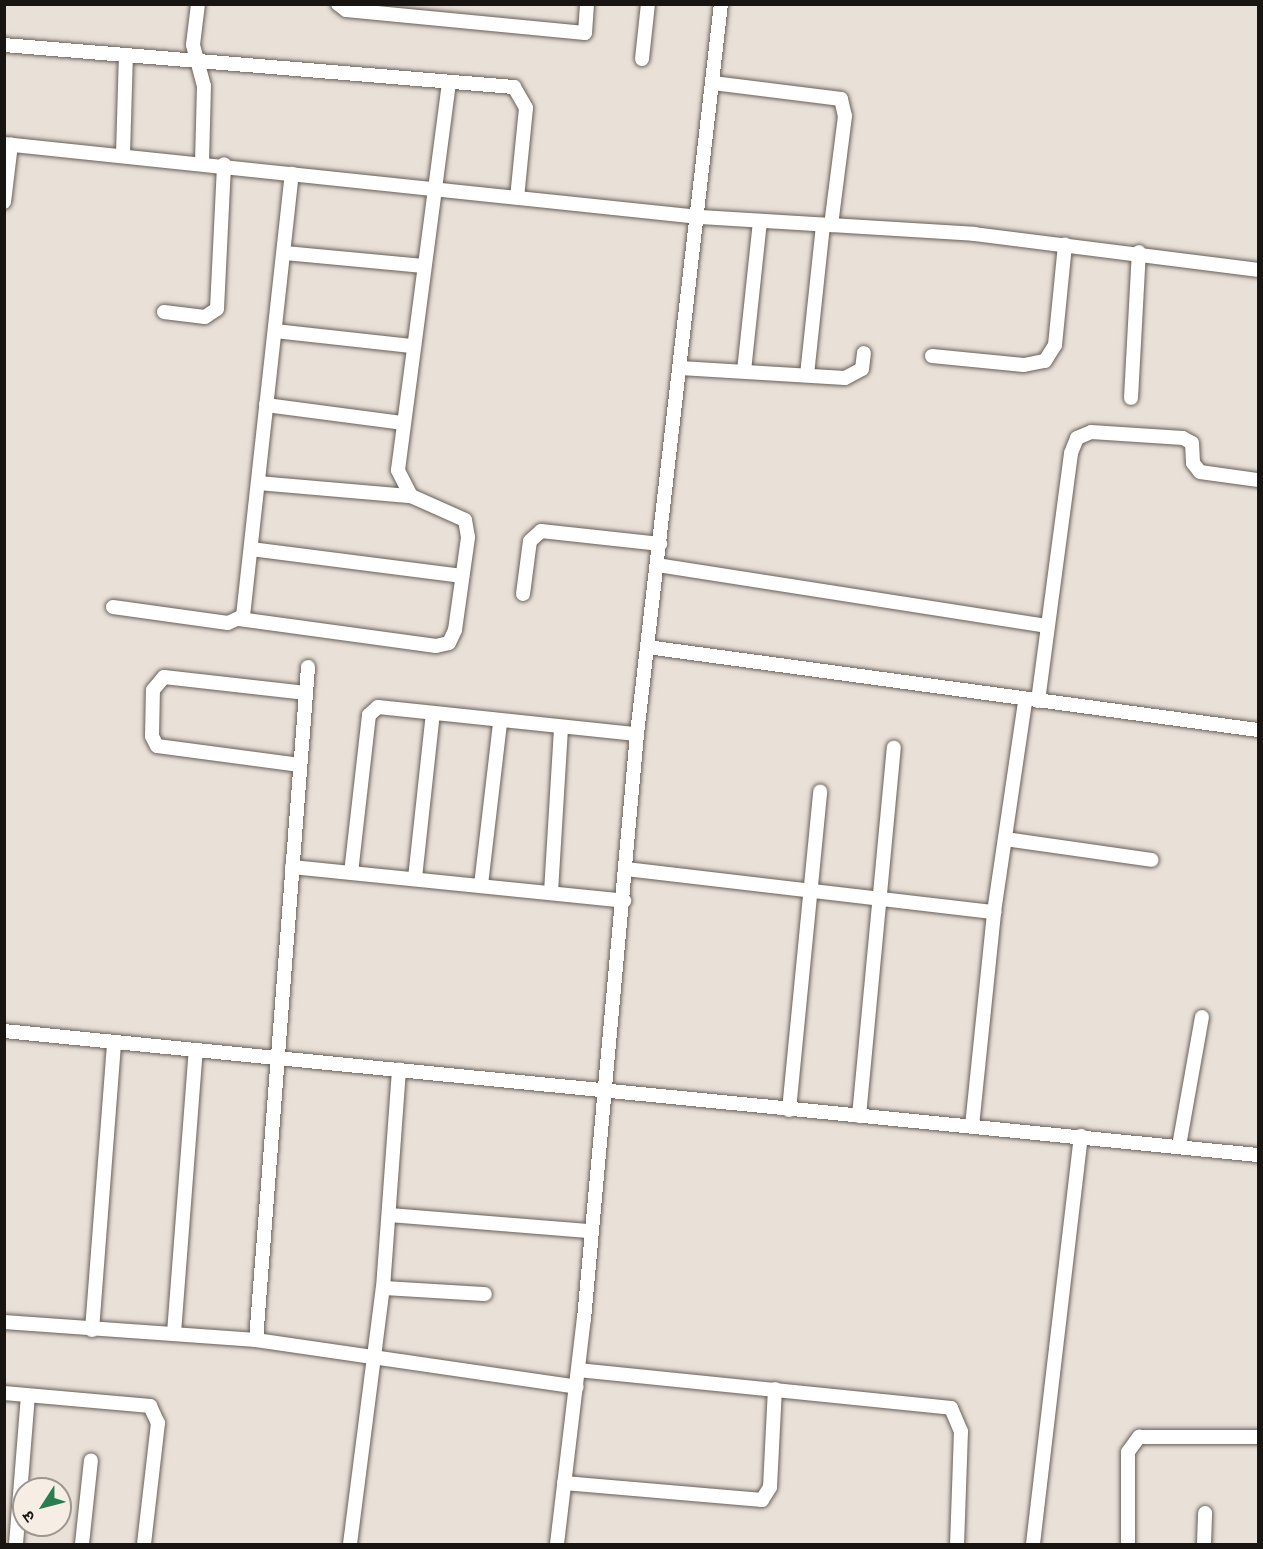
<!DOCTYPE html>
<html>
<head>
<meta charset="utf-8">
<style>
	body { margin:0 }
	#map { position:relative; width:1263px; height:1549px; overflow:hidden; background:#e9e0d8; font-family:Helvetica,"Noto Sans Devanagari",sans-serif }
	div>[style] { position:absolute }
	[style*='--x'] { left:calc(var(--x)*1px); top:calc(var(--y)*1px); width:calc(var(--w)*1px); rotate:calc(var(--a)*1deg) }
	.roads { filter:drop-shadow(0 0 2px #675f58) drop-shadow(0 0 2px #675f58) }
	.minor>* { height:14px; margin:-7px; padding:0 7px; transform-origin:7px; border-radius:7px; background:#fff }
	span { translate:-50% -50%; white-space:nowrap; text-align:center; line-height:1.15; -webkit-text-stroke:6px #f6ede5; paint-order:stroke }
	.frame { position:absolute; inset:0; border:6px solid #171411; pointer-events:none }
	.north { position:absolute; left:12px; top:1477px; width:60px; height:60px; box-sizing:border-box; background:#f6ede5; border:2px solid #9d9690; border-radius:50%; rotate:234deg; font-size:16px; font-weight:700; line-height:24px; text-align:center; color:#171411 }
	.north::after { content:''; display:block; margin:auto; width:21px; height:27px; background:#2a7d4e; clip-path:polygon(50% 0,100% 100%,50% 72%,0 100%) }
</style>
</head>
<body>
<div id="map">
	<div class="roads">
		<div class="minor">
			<div style="--x:198;--y:4;--w:41;--a:97"></div>
			<div style="--x:193;--y:45;--w:42;--a:75"></div>
			<div style="--x:204;--y:86;--w:75;--a:91.5"></div>
			<div style="--x:338;--y:4;--w:10;--a:37"></div>
			<div style="--x:346;--y:10;--w:240;--a:5.5"></div>
			<div style="--x:585;--y:33;--w:29;--a:-86"></div>
			<div style="--x:4;--y:45;--w:512;--a:4.71"></div>
			<div style="--x:514;--y:87;--w:24;--a:60"></div>
			<div style="--x:526;--y:108;--w:90;--a:95.7"></div>
			<div style="--x:642;--y:59;--w:55;--a:-83.8"></div>
			<div style="--x:713;--y:83;--w:129;--a:7.1"></div>
			<div style="--x:841;--y:99;--w:17;--a:77"></div>
			<div style="--x:845;--y:116;--w:110;--a:97.3"></div>
			<div style="--x:4;--y:144;--w:699;--a:6"></div>
			<div style="--x:699;--y:217;--w:276;--a:3.5"></div>
			<div style="--x:974;--y:234;--w:286;--a:7.2"></div>
			<div style="--x:123;--y:154;--w:99;--a:-88.3"></div>
			<div style="--x:4;--y:202;--w:58;--a:-83.1"></div>
			<div style="--x:285;--y:253;--w:139;--a:5.4"></div>
			<div style="--x:164;--y:312;--w:41;--a:7"></div>
			<div style="--x:205;--y:317;--w:14;--a:-34"></div>
			<div style="--x:217;--y:309;--w:145;--a:-87.2"></div>
			<div style="--x:275;--y:331;--w:137;--a:6.3"></div>
			<div style="--x:932;--y:356;--w:92;--a:5.6"></div>
			<div style="--x:1024;--y:365;--w:21;--a:-11"></div>
			<div style="--x:1045;--y:361;--w:19;--a:-58"></div>
			<div style="--x:1055;--y:345;--w:101;--a:-84.3"></div>
			<div style="--x:680;--y:368;--w:165;--a:3.5"></div>
			<div style="--x:845;--y:378;--w:19;--a:-28"></div>
			<div style="--x:862;--y:369;--w:16;--a:-83"></div>
			<div style="--x:744;--y:371;--w:151;--a:-83.9"></div>
			<div style="--x:807;--y:375;--w:151;--a:-83.9"></div>
			<div style="--x:1131;--y:398;--w:146;--a:-86.9"></div>
			<div style="--x:266;--y:405;--w:137;--a:7.5"></div>
			<div style="--x:258;--y:483;--w:154;--a:4.9"></div>
			<div style="--x:251;--y:549;--w:213;--a:7.3"></div>
			<div style="--x:657;--y:565;--w:395;--a:8.9"></div>
			<div style="--x:523;--y:594;--w:53;--a:-82.5"></div>
			<div style="--x:530;--y:541;--w:15;--a:-42"></div>
			<div style="--x:541;--y:531;--w:120;--a:6.2"></div>
			<div style="--x:113;--y:607;--w:116;--a:7.9"></div>
			<div style="--x:228;--y:623;--w:17;--a:-25"></div>
			<div style="--x:243;--y:616;--w:445;--a:-83.7"></div>
			<div style="--x:239;--y:619;--w:199;--a:7.8"></div>
			<div style="--x:436;--y:646;--w:13;--a:-13"></div>
			<div style="--x:449;--y:643;--w:14;--a:-65"></div>
			<div style="--x:455;--y:630;--w:94;--a:-82"></div>
			<div style="--x:468;--y:537;--w:17;--a:-100"></div>
			<div style="--x:465;--y:520;--w:59;--a:-156"></div>
			<div style="--x:411;--y:496;--w:29;--a:-117"></div>
			<div style="--x:398;--y:470;--w:391;--a:-82.5"></div>
			<div style="--x:647;--y:647;--w:617;--a:7.74"></div>
			<div style="--x:1038;--y:701;--w:250;--a:-82.4"></div>
			<div style="--x:1071;--y:453;--w:16;--a:-68"></div>
			<div style="--x:1077;--y:438;--w:15;--a:-23"></div>
			<div style="--x:1091;--y:432;--w:92;--a:3.7"></div>
			<div style="--x:1183;--y:438;--w:10;--a:29"></div>
			<div style="--x:1192;--y:443;--w:20;--a:87"></div>
			<div style="--x:1193;--y:463;--w:11;--a:52"></div>
			<div style="--x:1200;--y:472;--w:59;--a:7.9"></div>
			<div style="--x:300;--y:765;--w:144;--a:-172.4"></div>
			<div style="--x:157;--y:746;--w:11;--a:-117"></div>
			<div style="--x:152;--y:736;--w:46;--a:-88.8"></div>
			<div style="--x:153;--y:690;--w:17;--a:-50"></div>
			<div style="--x:164;--y:677;--w:143;--a:6.4"></div>
			<div style="--x:1005;--y:839;--w:148;--a:8.1"></div>
			<div style="--x:292;--y:867;--w:334;--a:5.8"></div>
			<div style="--x:626;--y:869;--w:371;--a:6.7"></div>
			<div style="--x:351;--y:873;--w:159;--a:-83.5"></div>
			<div style="--x:369;--y:715;--w:12;--a:-42"></div>
			<div style="--x:378;--y:707;--w:260;--a:6"></div>
			<div style="--x:415;--y:878;--w:166;--a:-83.8"></div>
			<div style="--x:481;--y:885;--w:163;--a:-83.3"></div>
			<div style="--x:551;--y:892;--w:164;--a:-86.5"></div>
			<div style="--x:4;--y:1031;--w:1260;--a:5.65"></div>
			<div style="--x:789;--y:1110;--w:320;--a:-84.4"></div>
			<div style="--x:859;--y:1116;--w:370;--a:-84.6"></div>
			<div style="--x:972;--y:1126;--w:215;--a:-84.1"></div>
			<div style="--x:994;--y:912;--w:213;--a:-81.6"></div>
			<div style="--x:1179;--y:1146;--w:131;--a:-79.9"></div>
			<div style="--x:390;--y:1215;--w:201;--a:4.6"></div>
			<div style="--x:383;--y:1288;--w:102;--a:3.4"></div>
			<div style="--x:4;--y:1322;--w:253;--a:4.1"></div>
			<div style="--x:256;--y:1340;--w:324;--a:8.3"></div>
			<div style="--x:92;--y:1330;--w:288;--a:-85.6"></div>
			<div style="--x:174;--y:1333;--w:284;--a:-85.6"></div>
			<div style="--x:256;--y:1340;--w:675;--a:-85.58"></div>
			<div style="--x:578;--y:1370;--w:375;--a:5.8"></div>
			<div style="--x:951;--y:1408;--w:25;--a:67"></div>
			<div style="--x:961;--y:1431;--w:113;--a:92"></div>
			<div style="--x:4;--y:1393;--w:147;--a:5.1"></div>
			<div style="--x:150;--y:1406;--w:19;--a:65"></div>
			<div style="--x:158;--y:1423;--w:122;--a:96.6"></div>
			<div style="--x:564;--y:1483;--w:199;--a:4.9"></div>
			<div style="--x:762;--y:1500;--w:15;--a:-58"></div>
			<div style="--x:770;--y:1487;--w:98;--a:-87.1"></div>
			<div style="--x:16;--y:1544;--w:149;--a:-85.4"></div>
			<div style="--x:82;--y:1544;--w:84;--a:-83.9"></div>
			<div style="--x:350;--y:1544;--w:258;--a:-82.7"></div>
			<div style="--x:383;--y:1288;--w:219;--a:-85.8"></div>
			<div style="--x:557;--y:1544;--w:227;--a:-83.2"></div>
			<div style="--x:584;--y:1319;--w:587;--a:-84.82"></div>
			<div style="--x:637;--y:734;--w:735;--a:-83.44"></div>
			<div style="--x:1033;--y:1544;--w:411;--a:-83.3"></div>
			<div style="--x:1128;--y:1544;--w:92;--a:-90"></div>
			<div style="--x:1128;--y:1452;--w:19;--a:-54"></div>
			<div style="--x:1139;--y:1437;--w:119;--a:0"></div>
			<div style="--x:1204;--y:1544;--w:31;--a:-88"></div>
		</div>
	</div>
	<div class="frame"></div>
	<div class="north">उ</div>
</div>
</body>
</html>
